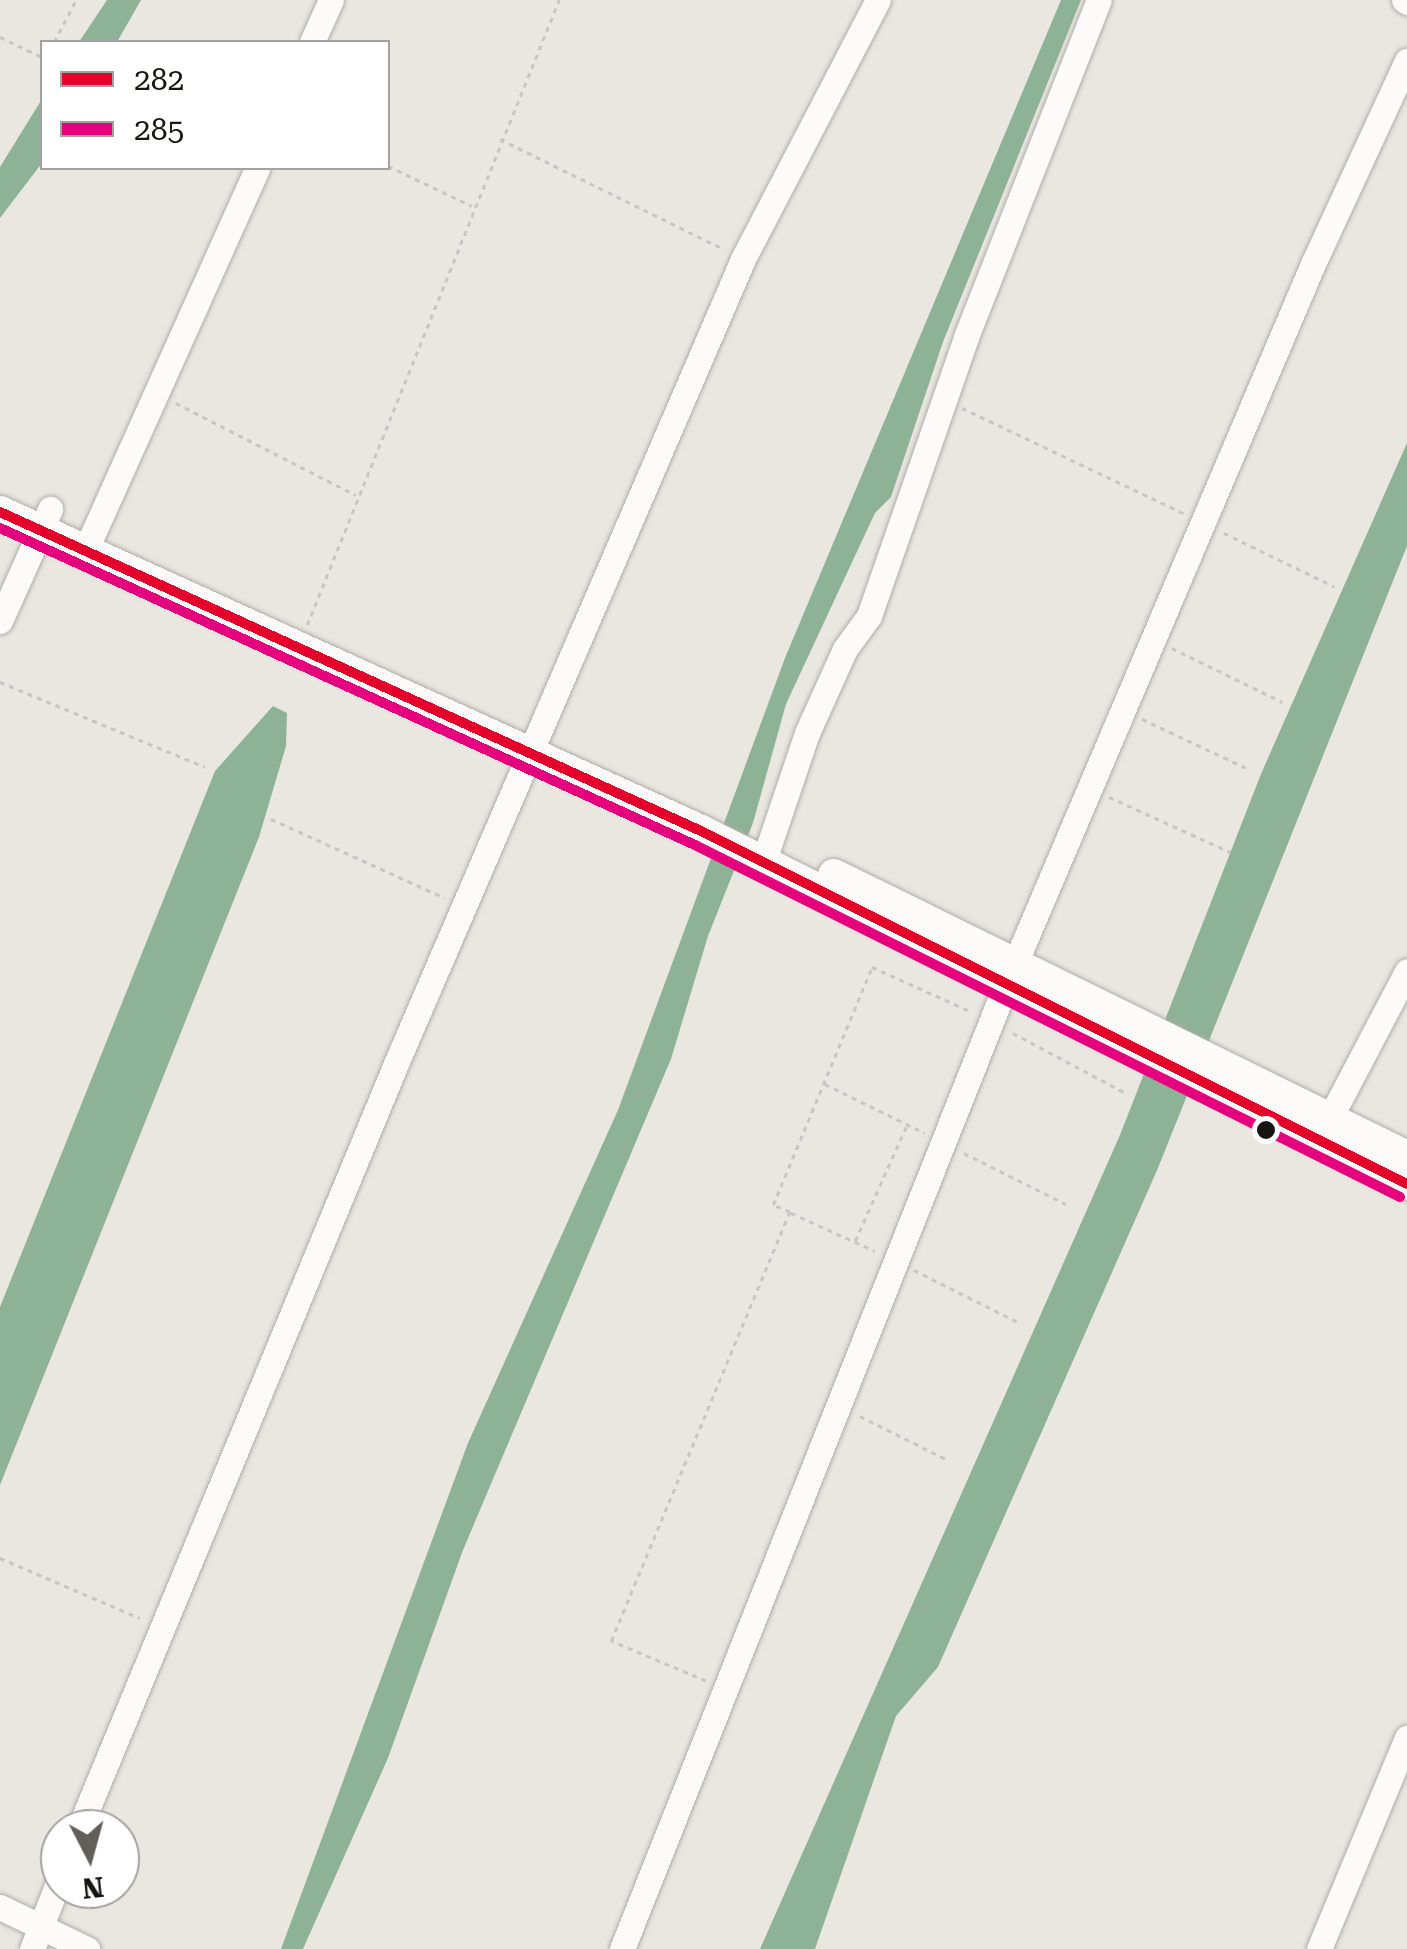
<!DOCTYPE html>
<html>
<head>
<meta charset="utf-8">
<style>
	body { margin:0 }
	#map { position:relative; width:1407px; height:1949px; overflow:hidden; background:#eae7e1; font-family:"Roboto Serif",serif }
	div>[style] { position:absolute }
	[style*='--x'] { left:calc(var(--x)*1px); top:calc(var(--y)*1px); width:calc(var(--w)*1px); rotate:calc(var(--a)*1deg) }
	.water>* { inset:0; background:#8eb296 }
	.path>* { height:2.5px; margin-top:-1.25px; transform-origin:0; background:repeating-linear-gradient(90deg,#c8c6c5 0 5px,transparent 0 10px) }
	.roads { filter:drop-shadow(0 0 2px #b0ada8) drop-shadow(0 0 2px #b0ada8) }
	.minor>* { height:25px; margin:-12.5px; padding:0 12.5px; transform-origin:12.5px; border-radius:12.5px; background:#fcfbfa }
	.major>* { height:32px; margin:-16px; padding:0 16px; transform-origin:16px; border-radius:16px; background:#fcfbfa }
	.bus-1>* { height:10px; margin:-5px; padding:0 5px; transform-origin:5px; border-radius:5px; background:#e4002b }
	.bus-2>* { height:10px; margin:-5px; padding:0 5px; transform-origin:5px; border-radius:5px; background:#e5007d }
	.dots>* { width:28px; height:28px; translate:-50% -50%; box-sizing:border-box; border:5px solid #fff; border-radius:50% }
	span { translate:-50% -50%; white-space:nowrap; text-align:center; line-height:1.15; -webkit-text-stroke:8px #fff; paint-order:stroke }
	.legend { position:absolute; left:40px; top:40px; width:350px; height:130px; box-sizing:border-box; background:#fff; border:2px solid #a3a2a0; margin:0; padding:12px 18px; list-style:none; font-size:30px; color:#181612 }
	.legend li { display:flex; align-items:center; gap:20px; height:50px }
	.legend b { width:50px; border:2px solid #a3a2a0 }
	.north { position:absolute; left:40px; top:1809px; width:100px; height:100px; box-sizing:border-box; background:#fff; border:2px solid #a3a2a0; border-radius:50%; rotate:174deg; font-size:28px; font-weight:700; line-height:40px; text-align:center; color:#181612 }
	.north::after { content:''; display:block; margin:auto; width:35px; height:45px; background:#625f5a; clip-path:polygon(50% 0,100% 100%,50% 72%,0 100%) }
</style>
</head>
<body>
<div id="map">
	<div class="water">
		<div style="clip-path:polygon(107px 0,141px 0,117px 42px,79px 42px)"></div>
		<div style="clip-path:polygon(1061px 0,1081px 0,943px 342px,891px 497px,875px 513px,786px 704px,753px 823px,708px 936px,671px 1059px,463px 1550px,388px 1758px,303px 1949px,281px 1949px,468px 1443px,618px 1110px,785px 658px)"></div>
		<div style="clip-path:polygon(42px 99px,42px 163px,0 218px,0 167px)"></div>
		<div style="clip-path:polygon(1407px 443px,1407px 546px,1158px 1168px,938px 1667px,896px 1716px,815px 1949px,760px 1949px,1120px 1135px,1261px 774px)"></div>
		<div style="clip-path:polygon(273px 706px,287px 713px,286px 746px,259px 837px,0 1485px,0 1307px,215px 771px)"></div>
	</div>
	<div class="path">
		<div style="--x:0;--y:37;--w:47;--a:25.5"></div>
		<div style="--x:54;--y:42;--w:47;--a:-62.4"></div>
		<div style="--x:500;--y:139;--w:247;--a:26.2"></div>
		<div style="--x:388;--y:166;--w:93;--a:25.5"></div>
		<div style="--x:176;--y:403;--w:202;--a:27.1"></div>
		<div style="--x:962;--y:408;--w:247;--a:25.4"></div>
		<div style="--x:1224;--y:533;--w:123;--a:25.9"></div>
		<div style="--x:307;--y:625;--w:674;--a:-68.04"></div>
		<div style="--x:1172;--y:648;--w:123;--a:26.1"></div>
		<div style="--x:0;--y:682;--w:222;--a:22.5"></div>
		<div style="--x:1142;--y:719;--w:120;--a:25.1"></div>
		<div style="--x:1109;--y:797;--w:133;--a:24.4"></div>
		<div style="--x:271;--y:819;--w:191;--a:24.4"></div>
		<div style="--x:1013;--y:1033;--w:128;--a:28"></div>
		<div style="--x:825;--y:1084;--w:111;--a:26.1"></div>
		<div style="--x:964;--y:1153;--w:114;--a:26.6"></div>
		<div style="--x:791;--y:1213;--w:92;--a:24.3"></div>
		<div style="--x:855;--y:1241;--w:127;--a:-65.9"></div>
		<div style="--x:914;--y:1270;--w:116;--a:26.6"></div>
		<div style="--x:860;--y:1416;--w:98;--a:26.6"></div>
		<div style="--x:0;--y:1558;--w:152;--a:23.2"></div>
		<div style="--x:706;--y:1681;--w:103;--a:-157.2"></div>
		<div style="--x:611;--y:1641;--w:465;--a:-67.4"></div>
		<div style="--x:790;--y:1212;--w:18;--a:-158"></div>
		<div style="--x:773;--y:1205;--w:258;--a:-67.4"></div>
		<div style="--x:872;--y:967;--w:107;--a:24.2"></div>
	</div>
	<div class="roads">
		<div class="minor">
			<div style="--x:1404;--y:0;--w:4;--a:34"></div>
			<div style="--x:312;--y:42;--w:46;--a:-65.7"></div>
			<div style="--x:87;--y:547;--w:415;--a:-65.8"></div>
			<div style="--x:0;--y:621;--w:123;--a:-65.9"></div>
			<div style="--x:763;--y:863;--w:137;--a:-71.3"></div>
			<div style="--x:807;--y:733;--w:92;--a:-65.7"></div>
			<div style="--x:845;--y:649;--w:41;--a:-54"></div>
			<div style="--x:869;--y:616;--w:295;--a:-70.8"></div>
			<div style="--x:966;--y:337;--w:362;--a:-68.5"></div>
			<div style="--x:1321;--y:1135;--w:185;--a:-62.3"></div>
			<div style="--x:79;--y:1829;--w:826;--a:-67.5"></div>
			<div style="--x:395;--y:1066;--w:879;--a:-66.67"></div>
			<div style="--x:743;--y:259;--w:292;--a:-62.5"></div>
			<div style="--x:0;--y:1907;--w:97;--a:25.8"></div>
			<div style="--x:32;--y:1949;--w:76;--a:-68.5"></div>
			<div style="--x:622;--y:1949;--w:1035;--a:-68.29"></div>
			<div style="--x:1005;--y:987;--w:786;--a:-66.93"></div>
			<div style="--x:1313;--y:264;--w:224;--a:-65.2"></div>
			<div style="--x:1319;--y:1949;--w:229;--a:-67.4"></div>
		</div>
		<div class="major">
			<div style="--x:0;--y:512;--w:770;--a:24.47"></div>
			<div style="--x:701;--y:831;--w:789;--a:26.57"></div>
			<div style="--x:834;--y:875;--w:639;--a:26.2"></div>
		</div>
	</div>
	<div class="bus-1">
		<div style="--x:0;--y:512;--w:770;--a:24.47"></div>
		<div style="--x:701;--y:831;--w:789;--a:26.57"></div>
	</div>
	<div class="bus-2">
		<div style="--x:0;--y:528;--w:764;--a:24.52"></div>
		<div style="--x:695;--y:845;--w:788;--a:26.53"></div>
	</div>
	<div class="dots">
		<div style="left:1266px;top:1130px;background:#181612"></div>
	</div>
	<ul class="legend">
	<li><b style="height:12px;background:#e4002b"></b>282</li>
	<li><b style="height:12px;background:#e5007d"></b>285</li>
	</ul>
	<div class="north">N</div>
</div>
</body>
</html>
